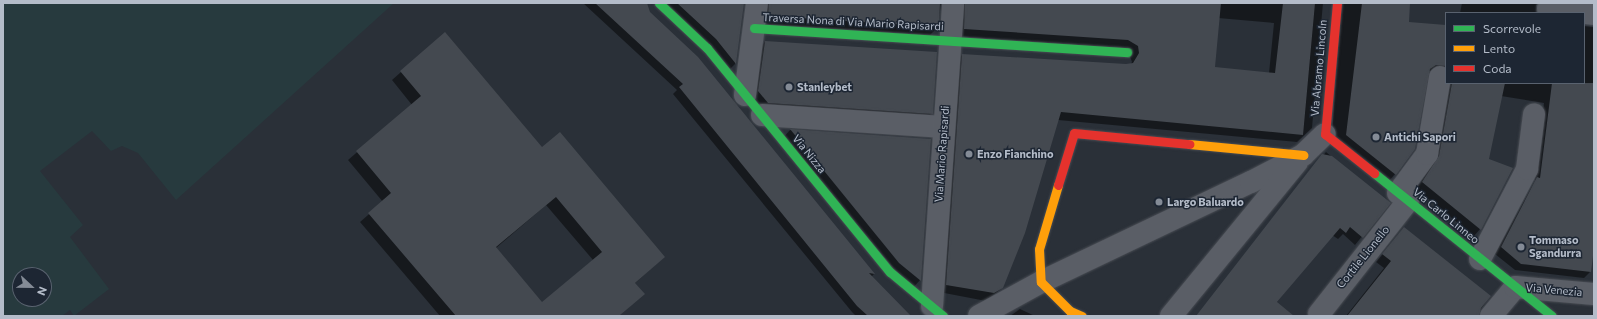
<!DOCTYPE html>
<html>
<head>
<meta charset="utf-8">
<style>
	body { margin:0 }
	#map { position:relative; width:1597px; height:319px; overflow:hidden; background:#2a3038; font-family:Commissioner,sans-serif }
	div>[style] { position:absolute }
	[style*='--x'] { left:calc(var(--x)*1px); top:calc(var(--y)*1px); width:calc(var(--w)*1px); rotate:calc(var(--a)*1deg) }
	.green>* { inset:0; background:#273a3e }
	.shadow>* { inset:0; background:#0007 }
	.building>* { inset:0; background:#444950 }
	.roads { filter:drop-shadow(0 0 1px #484c53) drop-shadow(0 0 1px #484c53) }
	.street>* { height:22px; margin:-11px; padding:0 11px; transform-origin:11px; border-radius:11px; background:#5a5e66 }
	.fast>* { height:9px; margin:-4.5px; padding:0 4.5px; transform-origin:4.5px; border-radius:4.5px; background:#30b455 }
	.slow>* { height:9px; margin:-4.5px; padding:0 4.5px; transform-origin:4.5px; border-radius:4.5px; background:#ff9f0a }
	.jam>* { height:9px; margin:-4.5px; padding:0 4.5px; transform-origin:4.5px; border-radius:4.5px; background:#e5322d }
	.dots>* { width:11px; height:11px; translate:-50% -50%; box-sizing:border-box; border:2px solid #1d2633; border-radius:50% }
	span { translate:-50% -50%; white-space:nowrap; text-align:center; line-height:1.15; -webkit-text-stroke:3px #1d2633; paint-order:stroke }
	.street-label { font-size:11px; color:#b4bcc9 }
	.poi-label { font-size:11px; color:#b4bcc9; font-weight:700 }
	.left { translate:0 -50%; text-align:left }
	.frame { position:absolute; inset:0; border:4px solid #b4bcc9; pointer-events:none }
	.legend { position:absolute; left:1445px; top:12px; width:140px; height:72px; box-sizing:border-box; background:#1d2633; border:1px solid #59626f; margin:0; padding:5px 7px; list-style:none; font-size:12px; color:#b4bcc9 }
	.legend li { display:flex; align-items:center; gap:8px; height:20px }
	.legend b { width:20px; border:1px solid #59626f }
	.north { position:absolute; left:12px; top:267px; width:40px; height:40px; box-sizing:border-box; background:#1d2633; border:1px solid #59626f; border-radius:50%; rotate:112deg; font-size:11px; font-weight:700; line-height:16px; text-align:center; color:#b4bcc9 }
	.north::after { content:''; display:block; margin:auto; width:14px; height:18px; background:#848b96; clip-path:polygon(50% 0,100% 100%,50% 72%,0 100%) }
</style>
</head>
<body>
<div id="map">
	<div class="green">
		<div style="clip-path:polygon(evenodd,3px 3px,394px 3px,176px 200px,138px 153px,122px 146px,111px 151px,92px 131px,40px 171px,83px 225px,70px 237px,109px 289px,74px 316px,70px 310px,62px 316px,3px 316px,3px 3px,20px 275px,44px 275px,44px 299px,20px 299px,20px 275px)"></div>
	</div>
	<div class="shadow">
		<div style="clip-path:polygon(583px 3px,637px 3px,874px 274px,868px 280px,910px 316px,856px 316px,852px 312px,673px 94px,677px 90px)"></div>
		<div style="clip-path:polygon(662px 3px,743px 3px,735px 64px,728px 71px)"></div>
		<div style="clip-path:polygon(757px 3px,941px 3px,938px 27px,930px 35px,761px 24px)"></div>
		<div style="clip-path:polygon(evenodd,953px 3px,1323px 3px,1312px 128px,1297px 142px,1058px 120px,1002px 288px,986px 301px,939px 292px,955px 63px,962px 55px,1130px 65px,1132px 62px,1127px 49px,956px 36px,953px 3px,1218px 18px,1274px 23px,1269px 73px,1214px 68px,1218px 18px)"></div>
		<div style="clip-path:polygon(1341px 3px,1409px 3px,1407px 23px,1446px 26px,1446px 83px,1584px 83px,1584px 26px,1594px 27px,1594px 239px,1590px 272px,1584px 278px,1515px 270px,1495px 254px,1535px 181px,1544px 103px,1501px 96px,1488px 160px,1512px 169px,1480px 229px,1474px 236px,1416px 189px,1433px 164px,1441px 73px,1429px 71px,1395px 174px,1389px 181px,1332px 135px)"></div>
		<div style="clip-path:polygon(1462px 3px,1541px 3px,1536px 5px,1537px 13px,1460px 13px)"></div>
		<div style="clip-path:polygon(evenodd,445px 33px,542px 148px,664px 257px,634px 284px,643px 294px,619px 316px,440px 316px,360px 222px,383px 202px,348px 160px,412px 105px,392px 80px,445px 33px,546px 205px,593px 260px,542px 303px,496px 248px,546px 205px)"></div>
		<div style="clip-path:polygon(765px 42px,932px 113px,923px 122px,759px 111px,750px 100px,756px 51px)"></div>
		<div style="clip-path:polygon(790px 130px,930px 140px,920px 280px,912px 289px,782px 139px)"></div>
		<div style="clip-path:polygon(1326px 152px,1389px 203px,1355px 245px,1343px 234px,1338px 239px,1332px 235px,1276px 303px,1293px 316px,1197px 316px)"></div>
		<div style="clip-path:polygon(1404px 228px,1490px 296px,1478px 313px,1479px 316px,1346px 316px,1384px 268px,1376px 262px)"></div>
		<div style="clip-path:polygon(1020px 309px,1035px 316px,1010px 316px)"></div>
	</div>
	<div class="building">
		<div style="clip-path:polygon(595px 3px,647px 3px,650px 12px,698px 57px,875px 274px,869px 273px,911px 316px,868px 316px,857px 306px,679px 87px,683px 84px)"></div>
		<div style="clip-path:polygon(677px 3px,744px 3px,736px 64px,716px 39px)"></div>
		<div style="clip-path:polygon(769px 3px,940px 3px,939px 27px,768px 16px)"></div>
		<div style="clip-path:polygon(965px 3px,1221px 3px,1215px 67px,1275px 73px,1283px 3px,1315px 3px,1303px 135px,1061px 112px,1025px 233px,1003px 288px,994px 293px,946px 285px,962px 54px,1126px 64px,1133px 63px,1139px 53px,1138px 46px,1128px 40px,964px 29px)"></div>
		<div style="clip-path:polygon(1362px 3px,1410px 3px,1409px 22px,1446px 25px,1446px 66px,1436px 65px,1430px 69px,1415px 149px,1396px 175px,1346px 135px)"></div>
		<div style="clip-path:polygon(evenodd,445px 32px,542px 147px,560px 132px,665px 257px,635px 283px,645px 294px,619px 316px,456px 316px,368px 213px,391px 193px,356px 151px,421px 96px,400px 71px,445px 32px,556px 197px,602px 252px,542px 302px,496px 247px,556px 197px)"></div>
		<div style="clip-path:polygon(765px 41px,937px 52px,933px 114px,768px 103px,758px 91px)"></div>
		<div style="clip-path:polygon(1452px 83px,1505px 83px,1489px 159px,1513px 168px,1481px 230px,1422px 182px,1439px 156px)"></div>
		<div style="clip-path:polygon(1552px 83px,1594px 83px,1594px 248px,1591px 272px,1521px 264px,1501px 247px,1537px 177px,1540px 178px)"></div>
		<div style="clip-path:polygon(790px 129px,931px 139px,921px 281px,899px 263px)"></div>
		<div style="clip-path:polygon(1322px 154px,1332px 156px,1391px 203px,1363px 238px,1350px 227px,1346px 233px,1340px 228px,1277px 302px,1294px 316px,1196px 316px)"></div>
		<div style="clip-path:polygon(1404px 227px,1491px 296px,1481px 308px,1479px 316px,1347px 316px,1391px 261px,1382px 254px)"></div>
	</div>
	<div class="roads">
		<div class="street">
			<div style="--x:1548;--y:9;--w:46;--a:6.2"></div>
			<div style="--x:745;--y:95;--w:93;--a:-82.6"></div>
			<div style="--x:762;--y:115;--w:182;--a:3.8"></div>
			<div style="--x:1398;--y:193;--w:49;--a:-53.4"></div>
			<div style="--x:1427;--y:154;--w:78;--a:-80.4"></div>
			<div style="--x:1480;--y:259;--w:102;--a:-62.4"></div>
			<div style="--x:1527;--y:169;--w:55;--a:-82.7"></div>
			<div style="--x:932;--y:306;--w:304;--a:-86"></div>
			<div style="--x:1319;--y:314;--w:144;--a:-51.8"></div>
			<div style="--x:979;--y:316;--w:71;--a:-28.7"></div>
			<div style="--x:1041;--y:282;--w:233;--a:-25.5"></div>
			<div style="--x:1251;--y:182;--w:59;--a:-27.4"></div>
			<div style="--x:1303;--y:155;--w:30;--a:-44"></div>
			<div style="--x:1171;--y:316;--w:199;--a:-50.7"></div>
			<div style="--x:1491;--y:316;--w:38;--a:-50"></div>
			<div style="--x:1515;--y:287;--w:79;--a:5.1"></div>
		</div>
		<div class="fast">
			<div style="--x:659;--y:3;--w:66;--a:43.2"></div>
			<div style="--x:707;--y:48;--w:289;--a:50.8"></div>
			<div style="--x:890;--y:272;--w:69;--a:39.7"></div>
			<div style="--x:754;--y:28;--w:374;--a:3.7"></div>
			<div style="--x:1374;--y:173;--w:228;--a:38.8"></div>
		</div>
		<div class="slow">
			<div style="--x:1189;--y:144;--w:115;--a:5.5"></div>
			<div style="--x:1058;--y:185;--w:67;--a:106.5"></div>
			<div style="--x:1039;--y:249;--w:33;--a:87"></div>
			<div style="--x:1041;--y:282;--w:41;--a:45"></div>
			<div style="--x:1070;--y:311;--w:13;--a:23"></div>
		</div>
		<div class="jam">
			<div style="--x:1337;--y:3;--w:132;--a:95.2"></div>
			<div style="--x:1325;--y:134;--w:63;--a:38.5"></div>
			<div style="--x:1058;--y:185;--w:54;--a:-72.9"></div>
			<div style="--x:1074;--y:133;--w:116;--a:5.5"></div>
		</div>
	</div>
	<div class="dots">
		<div style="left:789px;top:87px;background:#848b96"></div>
		<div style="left:1376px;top:137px;background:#848b96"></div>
		<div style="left:969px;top:154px;background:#848b96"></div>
		<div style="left:1159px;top:202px;background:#848b96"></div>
		<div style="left:1521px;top:247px;background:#848b96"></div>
	</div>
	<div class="street-label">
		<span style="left:853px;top:22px;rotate:3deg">Traversa Nona di Via Mario Rapisardi</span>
		<span style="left:1319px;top:68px;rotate:-85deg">Via Abramo Lincoln</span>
		<span style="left:809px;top:154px;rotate:51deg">Via Nizza</span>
		<span style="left:942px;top:154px;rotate:-86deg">Via Mario Rapisardi</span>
		<span style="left:1446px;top:216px;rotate:39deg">Via Carlo Linneo</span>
		<span style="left:1363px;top:257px;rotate:-51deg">Cortile Lionello</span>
		<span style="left:1554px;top:290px;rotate:5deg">Via Venezia</span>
	</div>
	<div class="poi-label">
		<span class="left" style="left:797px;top:87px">Stanleybet</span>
		<span class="left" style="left:1384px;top:137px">Antichi Sapori</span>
		<span class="left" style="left:977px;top:154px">Enzo Fianchino</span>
		<span class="left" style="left:1167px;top:202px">Largo Baluardo</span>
		<span class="left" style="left:1529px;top:247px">Tommaso<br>Sgandurra</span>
	</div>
	<div class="frame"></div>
	<ul class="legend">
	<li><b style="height:5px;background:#30b455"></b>Scorrevole</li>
	<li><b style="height:5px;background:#ff9f0a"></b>Lento</li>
	<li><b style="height:5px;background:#e5322d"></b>Coda</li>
	</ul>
	<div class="north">N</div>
</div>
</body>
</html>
